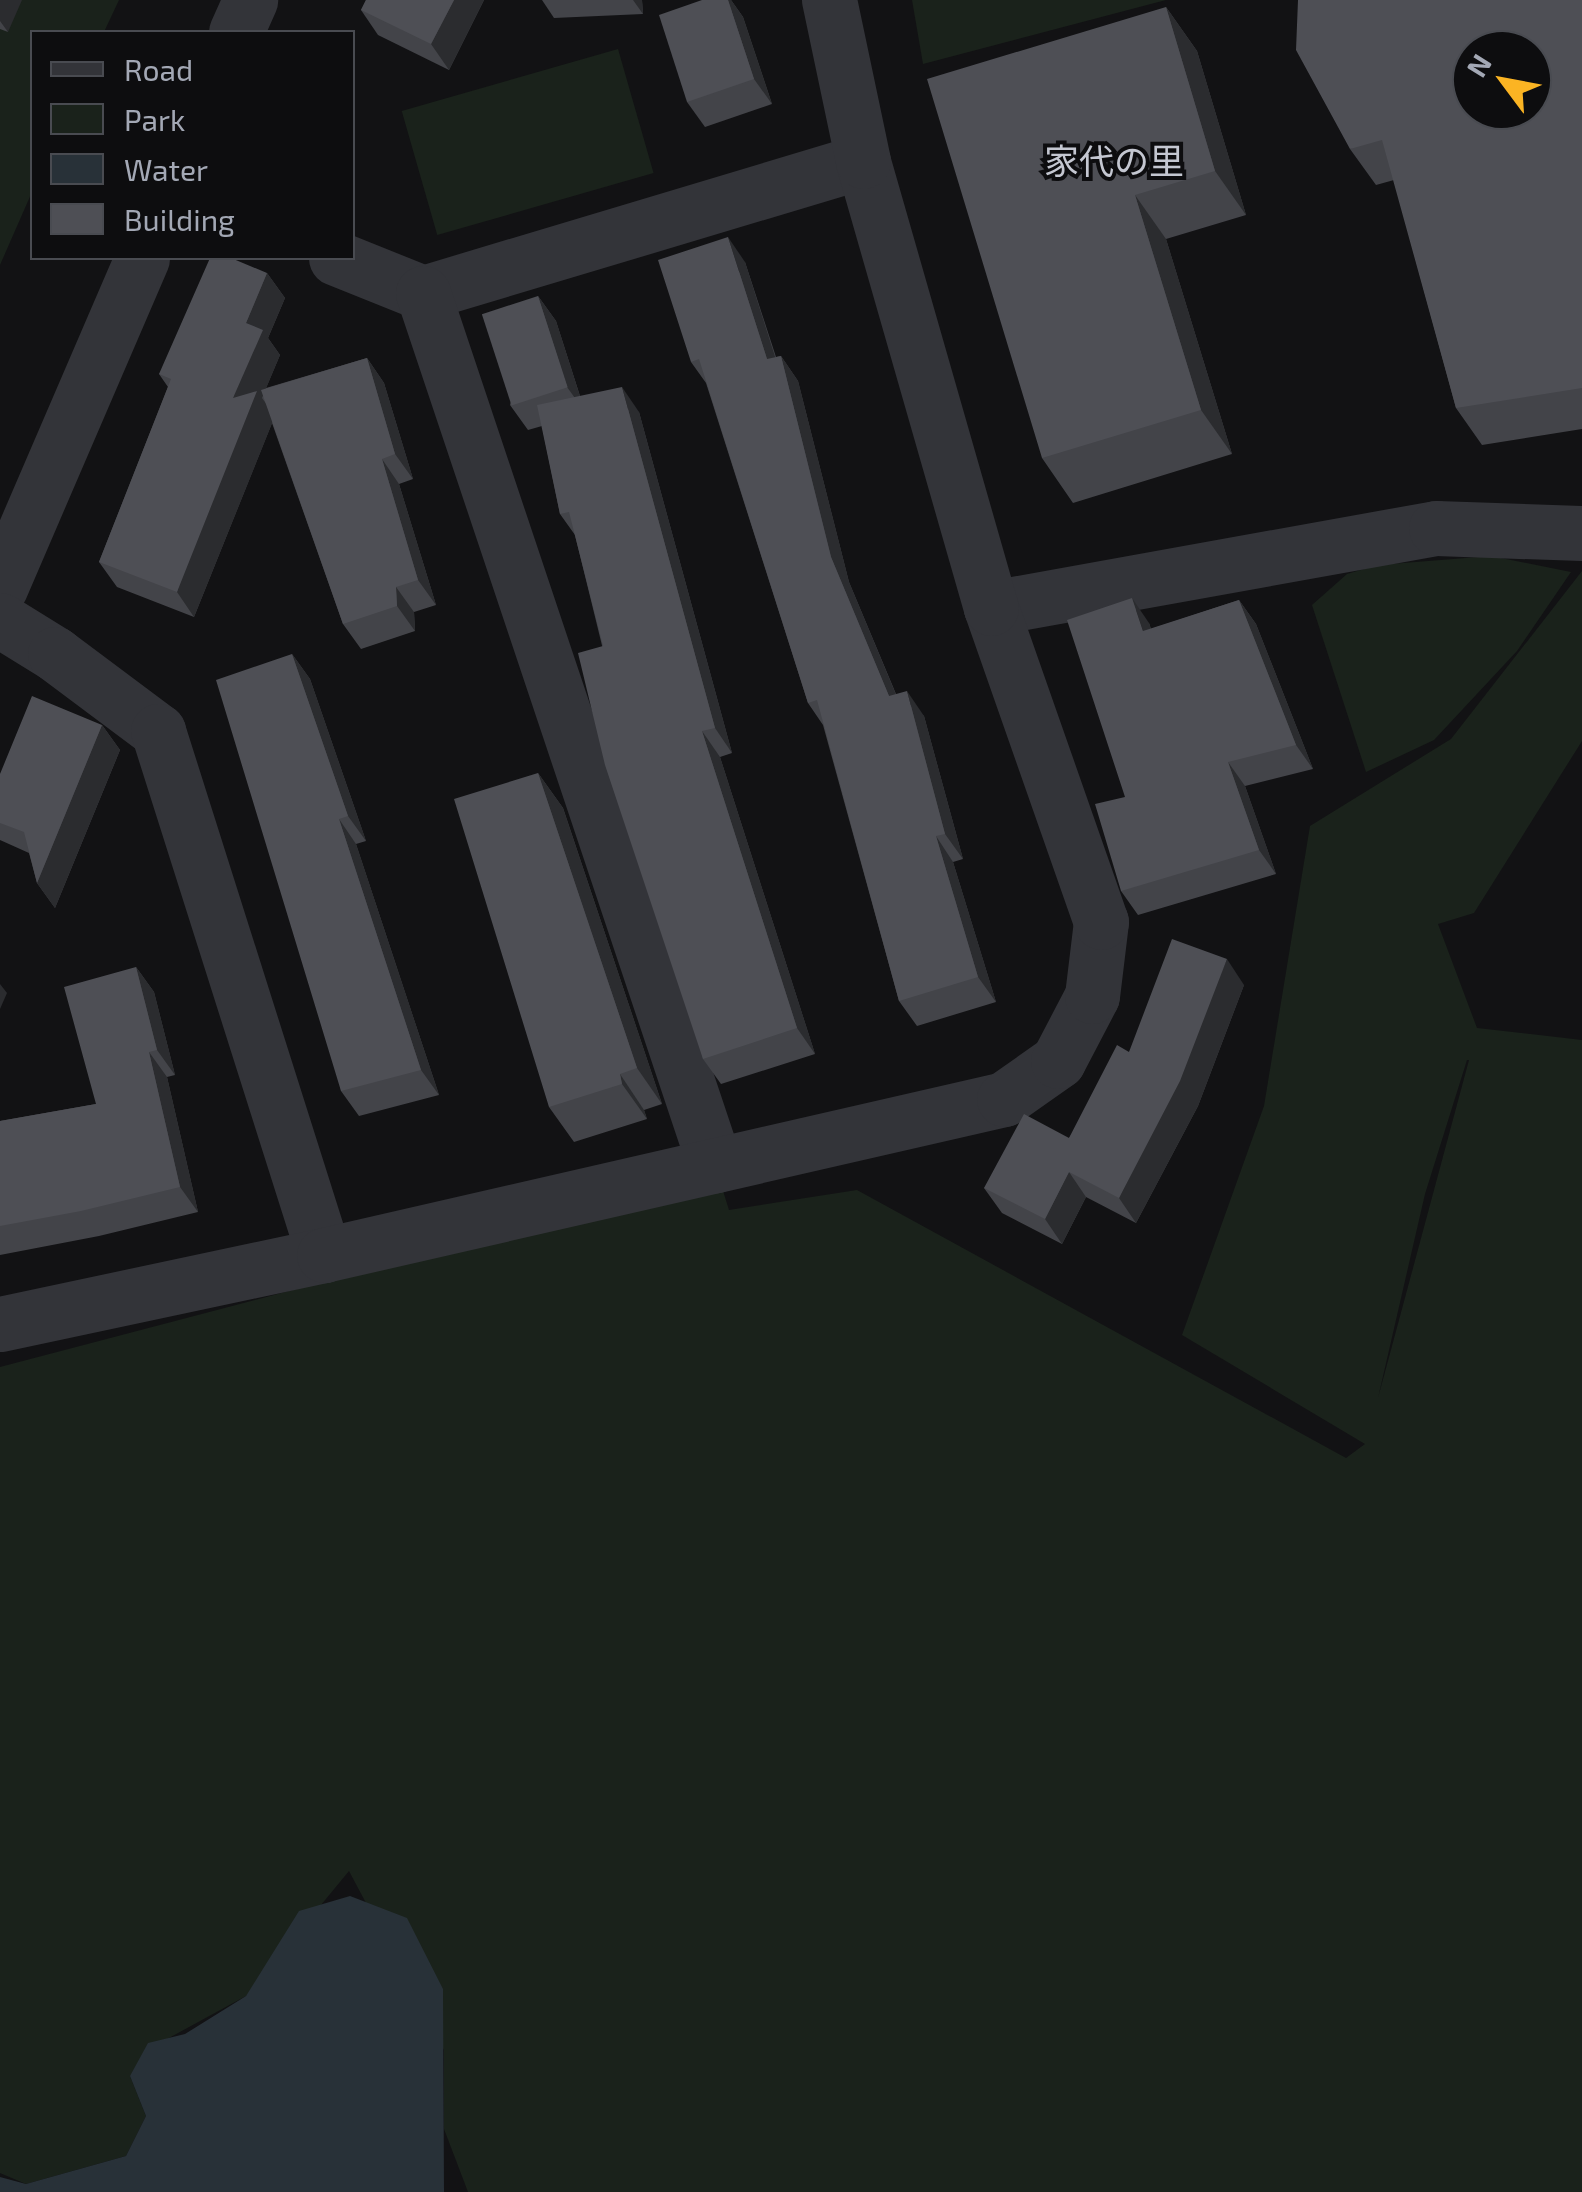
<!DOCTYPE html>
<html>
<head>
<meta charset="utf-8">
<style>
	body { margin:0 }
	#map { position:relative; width:1582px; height:2192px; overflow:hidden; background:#121214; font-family:"Exo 2","Noto Sans JP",sans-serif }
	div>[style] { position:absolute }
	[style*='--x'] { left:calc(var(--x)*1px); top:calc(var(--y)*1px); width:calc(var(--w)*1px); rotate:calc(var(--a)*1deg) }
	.green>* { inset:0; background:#1a221b; transform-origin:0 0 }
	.water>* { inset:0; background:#283138 }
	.minor>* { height:55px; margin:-27.5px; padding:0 27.5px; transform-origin:27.5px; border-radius:27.5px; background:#333439 }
	.wall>* { inset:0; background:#434449 }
	.shaded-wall>* { inset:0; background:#2b2c2f }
	.building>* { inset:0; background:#4e4f55; transform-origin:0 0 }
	span { translate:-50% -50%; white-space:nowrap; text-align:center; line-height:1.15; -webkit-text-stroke:8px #0d0d0f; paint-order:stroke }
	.quarter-label { font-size:35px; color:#c4c7d1 }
	.legend { position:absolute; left:30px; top:30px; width:325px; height:230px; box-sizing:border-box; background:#0d0d0f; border:2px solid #494b51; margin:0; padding:12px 18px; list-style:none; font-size:30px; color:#a3a8b5 }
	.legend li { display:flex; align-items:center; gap:20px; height:50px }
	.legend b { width:50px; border:2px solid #494b51 }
	.north { position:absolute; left:1452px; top:30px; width:100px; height:100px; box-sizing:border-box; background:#0d0d0f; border:2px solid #494b51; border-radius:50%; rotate:302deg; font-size:28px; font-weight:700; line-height:40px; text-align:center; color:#a3a8b5 }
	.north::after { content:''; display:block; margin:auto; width:35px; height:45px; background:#fbb423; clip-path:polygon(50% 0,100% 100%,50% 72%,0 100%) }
</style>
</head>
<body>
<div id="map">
	<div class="green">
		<div style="clip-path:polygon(0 0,119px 0,104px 32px,32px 32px,32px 192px,0 265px)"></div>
		<div style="clip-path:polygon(912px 0,1166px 0,923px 64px)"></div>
		<div style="left:618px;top:49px;width:129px;height:225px;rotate:74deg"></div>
		<div style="clip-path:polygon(1491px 556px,1571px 572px,1517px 651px,1434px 740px,1366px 772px,1312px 605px,1347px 574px,1378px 565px)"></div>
		<div style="clip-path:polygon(evenodd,1582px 571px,1582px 741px,1474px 913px,1438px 924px,1477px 1028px,1582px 1040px,1582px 2192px,468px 2192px,444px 2129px,444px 2050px,349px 1871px,246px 1996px,167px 2039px,130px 2076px,146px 2116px,126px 2156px,26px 2184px,0 2173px,0 1367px,342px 1277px,715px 1165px,729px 1210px,857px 1190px,1346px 1458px,1365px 1444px,1182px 1335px,1264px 1106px,1310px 826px,1451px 739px,1582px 571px,1467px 1060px,1469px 1060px,1378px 1398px,1425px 1194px,1467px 1060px)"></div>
	</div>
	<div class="water">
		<div style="clip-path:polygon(350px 1896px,407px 1918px,443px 1989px,444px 2192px,0 2192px,0 2177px,26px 2184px,126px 2156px,146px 2116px,130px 2076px,148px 2043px,185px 2034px,246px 1996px,299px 1911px)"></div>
	</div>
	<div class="minor">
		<div style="--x:236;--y:32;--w:35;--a:-66"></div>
		<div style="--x:336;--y:258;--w:94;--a:21.9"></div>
		<div style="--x:423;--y:293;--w:459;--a:-16.7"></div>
		<div style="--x:423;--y:293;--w:920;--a:71.49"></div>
		<div style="--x:0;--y:588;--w:359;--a:-66.7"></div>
		<div style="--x:991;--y:608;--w:452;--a:-10.2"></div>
		<div style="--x:1436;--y:528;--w:146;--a:2"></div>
		<div style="--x:0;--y:620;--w:65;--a:31.7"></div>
		<div style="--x:55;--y:654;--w:129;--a:36.8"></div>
		<div style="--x:158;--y:731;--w:550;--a:72.42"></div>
		<div style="--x:0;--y:1324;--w:331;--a:-12"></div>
		<div style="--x:324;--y:1255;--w:698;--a:-12.92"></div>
		<div style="--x:1004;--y:1099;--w:66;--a:-35.1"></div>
		<div style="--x:1058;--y:1061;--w:73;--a:-62.4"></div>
		<div style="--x:1092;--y:996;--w:75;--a:-83.1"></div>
		<div style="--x:1101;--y:922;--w:333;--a:-109.3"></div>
		<div style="--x:991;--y:608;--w:465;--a:-106"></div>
		<div style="--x:863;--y:161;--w:165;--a:-101.9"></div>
	</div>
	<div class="wall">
		<div style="clip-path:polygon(0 0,8px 32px,0 29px)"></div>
		<div style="clip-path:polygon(366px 0,484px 0,449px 70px,378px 35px,361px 10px)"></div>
		<div style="clip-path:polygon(542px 0,642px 0,643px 14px,554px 18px)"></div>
		<div style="clip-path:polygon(702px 0,731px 0,743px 17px,772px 104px,705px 127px,687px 102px)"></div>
		<div style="clip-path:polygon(1582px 0,1582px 429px,1482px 445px,1456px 408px,1394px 180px,1376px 185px,1350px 149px)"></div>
		<div style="clip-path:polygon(1166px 7px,1197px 51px,1246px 215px,1166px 239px,1232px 454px,1073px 503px,1042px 458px)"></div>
		<div style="clip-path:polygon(745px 262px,776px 357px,781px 356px,798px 381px,849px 582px,896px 694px,924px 716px,963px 859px,953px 862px,996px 1002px,917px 1026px,899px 1001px,823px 725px,808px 703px,706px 383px,691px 362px)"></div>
		<div style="clip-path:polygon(267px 273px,285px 298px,268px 338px,280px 355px,266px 388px,367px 358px,384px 383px,413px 479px,399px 484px,436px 605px,414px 612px,415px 631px,361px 649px,343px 624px,272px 423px,194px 617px,117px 587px,99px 562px,168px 387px,159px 374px)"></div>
		<div style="clip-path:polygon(538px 296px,556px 321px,580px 396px,639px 412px,732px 753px,720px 757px,815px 1054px,721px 1084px,703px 1059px,575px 535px,560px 514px,542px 426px,528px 430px,510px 405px)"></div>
		<div style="clip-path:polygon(1239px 600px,1256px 624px,1313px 769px,1245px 786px,1276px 874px,1138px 915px,1121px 891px,1125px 797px,1149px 623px,1151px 629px)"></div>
		<div style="clip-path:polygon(292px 654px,310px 679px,366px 841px,356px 844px,439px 1095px,359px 1116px,341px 1091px)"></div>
		<div style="clip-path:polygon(102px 725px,120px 750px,55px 908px,37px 883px,29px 853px,0 840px,0 774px)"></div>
		<div style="clip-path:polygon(538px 773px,563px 808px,662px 1104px,644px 1110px,647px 1119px,574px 1142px,549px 1107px)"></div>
		<div style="clip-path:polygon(136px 967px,154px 992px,175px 1075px,167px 1077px,198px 1212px,99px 1236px,0 1255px,0 1121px,96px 1104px)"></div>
		<div style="clip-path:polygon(1244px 985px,1198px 1106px,1136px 1223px,1086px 1197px,1062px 1244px,1002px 1213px,984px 1188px,1069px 1138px,1129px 1052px)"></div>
	</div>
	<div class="shaded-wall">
		<div style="clip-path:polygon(0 0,22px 0,8px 32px,0 21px)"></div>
		<div style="clip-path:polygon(454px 0,484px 0,449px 70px,431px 44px)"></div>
		<div style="clip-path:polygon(633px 0,642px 0,643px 14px)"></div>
		<div style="clip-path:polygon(728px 0,731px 0,743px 17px,772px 104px,754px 79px)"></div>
		<div style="clip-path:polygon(1166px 7px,1197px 51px,1246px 215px,1215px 171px)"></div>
		<div style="clip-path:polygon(1135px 195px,1166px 239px,1232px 454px,1201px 410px)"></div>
		<div style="clip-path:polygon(728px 237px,745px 262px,784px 385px,767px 359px)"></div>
		<div style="clip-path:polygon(267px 273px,285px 298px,268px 338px,280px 355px,262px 398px,275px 416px,194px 617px,177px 592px,233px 398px,246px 323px)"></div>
		<div style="clip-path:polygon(538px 296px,556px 321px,585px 412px,567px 387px)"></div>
		<div style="clip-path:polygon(781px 356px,798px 381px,849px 582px,907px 721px,889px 696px,831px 557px)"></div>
		<div style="clip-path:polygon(367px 358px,384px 383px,413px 479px,395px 454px)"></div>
		<div style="clip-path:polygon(622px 387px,639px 412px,732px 753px,715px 728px)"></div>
		<div style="clip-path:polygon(382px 459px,399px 484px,436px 605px,418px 580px)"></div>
		<div style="clip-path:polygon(396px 587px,414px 612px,415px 631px,397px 606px)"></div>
		<div style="clip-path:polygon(1132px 598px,1149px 623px,1160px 656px,1143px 631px)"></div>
		<div style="clip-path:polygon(1239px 600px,1256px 624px,1313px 769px,1296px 745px)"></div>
		<div style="clip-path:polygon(292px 654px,310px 679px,366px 841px,348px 816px)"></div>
		<div style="clip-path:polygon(907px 691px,924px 716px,963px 859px,945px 834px)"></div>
		<div style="clip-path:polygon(102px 725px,120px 750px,55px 908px,37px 883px)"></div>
		<div style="clip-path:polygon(702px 731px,720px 757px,815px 1054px,797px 1028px)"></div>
		<div style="clip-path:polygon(1228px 762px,1245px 786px,1276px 874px,1259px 850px)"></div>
		<div style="clip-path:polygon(538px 773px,563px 808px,662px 1104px,637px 1068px)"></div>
		<div style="clip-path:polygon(339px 819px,356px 844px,439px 1095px,421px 1070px)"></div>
		<div style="clip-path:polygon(936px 836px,953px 862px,996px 1002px,978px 977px)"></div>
		<div style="clip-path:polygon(1227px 959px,1244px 985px,1198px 1106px,1136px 1223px,1119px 1198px)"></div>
		<div style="clip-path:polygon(136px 967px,154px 992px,175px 1075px,157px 1050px)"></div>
		<div style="clip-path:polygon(0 984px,7px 993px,0 1009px)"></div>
		<div style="clip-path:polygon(149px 1052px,167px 1077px,198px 1212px,180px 1187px)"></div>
		<div style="clip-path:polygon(620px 1074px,644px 1110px,647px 1119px,622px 1084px)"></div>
		<div style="clip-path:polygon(1069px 1172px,1086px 1197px,1062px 1244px,1045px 1219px)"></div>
	</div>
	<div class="building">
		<div style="clip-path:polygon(366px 0,454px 0,431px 44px,361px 10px)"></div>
		<div style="clip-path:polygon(702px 0,728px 0,754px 79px,687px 102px,659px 15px)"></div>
		<div style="clip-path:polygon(evenodd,1298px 0,1582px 0,1582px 388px,1456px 408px,1382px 140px,1350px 149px,1296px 50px,1298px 0,1472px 50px,1532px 50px,1532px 110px,1472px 110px,1472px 50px)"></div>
		<div style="clip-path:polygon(1166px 7px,1215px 171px,1135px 195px,1201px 410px,1042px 458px,927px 79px)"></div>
		<div style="clip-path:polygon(728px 237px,767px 359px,781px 356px,831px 557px,889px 696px,907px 691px,945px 834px,936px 836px,978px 977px,899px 1001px,817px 700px,808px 703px,699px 359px,691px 362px,658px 260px)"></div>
		<div style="clip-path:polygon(210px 258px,231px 258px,267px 273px,246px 323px,263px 330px,233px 398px,257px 391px,177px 592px,99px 562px,171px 379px,159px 374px)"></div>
		<div style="left:538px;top:296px;width:96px;height:59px;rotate:72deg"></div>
		<div style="clip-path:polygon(367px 358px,395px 454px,382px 459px,418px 580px,396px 587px,397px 606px,343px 624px,261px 390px)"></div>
		<div style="clip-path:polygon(622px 387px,715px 728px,702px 731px,797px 1028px,703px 1059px,605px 765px,578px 653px,603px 646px,569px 512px,560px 514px,537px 405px)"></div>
		<div style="clip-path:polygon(1132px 598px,1143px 631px,1239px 600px,1296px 745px,1228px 762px,1259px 850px,1121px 891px,1095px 804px,1125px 797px,1067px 620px)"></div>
		<div style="clip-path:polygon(292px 654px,348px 816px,339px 819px,421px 1070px,341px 1091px,216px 680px)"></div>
		<div style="clip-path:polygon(32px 696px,102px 725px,37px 883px,24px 832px,0 823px,0 774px)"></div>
		<div style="clip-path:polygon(538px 773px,637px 1068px,620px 1074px,622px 1084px,549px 1107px,454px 799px)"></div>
		<div style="clip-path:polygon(1172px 939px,1227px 959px,1180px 1081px,1119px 1198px,1069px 1172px,1045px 1219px,984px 1188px,1024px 1114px,1069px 1138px,1117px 1045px,1129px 1052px)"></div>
		<div style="clip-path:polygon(136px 967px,157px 1050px,149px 1052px,180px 1187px,81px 1211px,0 1226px,0 1121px,96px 1104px,64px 987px)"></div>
	</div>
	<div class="quarter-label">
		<span style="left:1114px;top:160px">家代の里</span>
	</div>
	<ul class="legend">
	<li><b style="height:12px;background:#333439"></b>Road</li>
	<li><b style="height:28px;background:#1a221b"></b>Park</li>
	<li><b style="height:28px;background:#283138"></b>Water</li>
	<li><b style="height:28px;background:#4e4f55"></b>Building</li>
	</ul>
	<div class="north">N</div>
</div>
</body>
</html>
